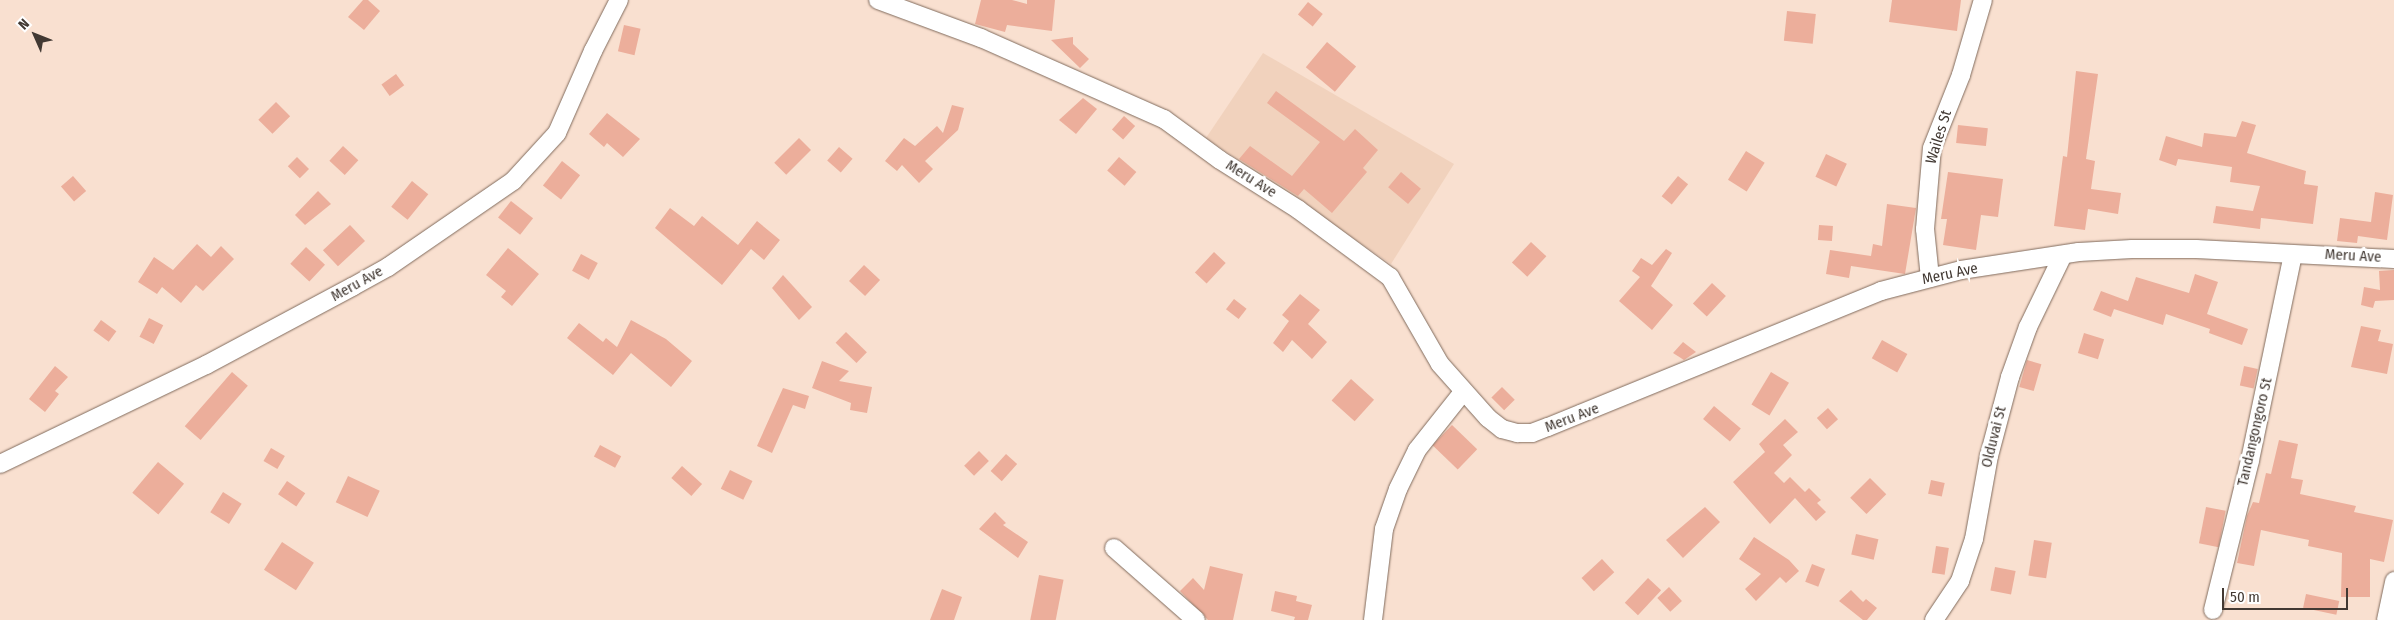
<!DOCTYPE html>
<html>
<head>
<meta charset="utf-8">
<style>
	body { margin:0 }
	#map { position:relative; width:2394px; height:620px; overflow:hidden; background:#f9e0d0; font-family:"Fira Sans Condensed",sans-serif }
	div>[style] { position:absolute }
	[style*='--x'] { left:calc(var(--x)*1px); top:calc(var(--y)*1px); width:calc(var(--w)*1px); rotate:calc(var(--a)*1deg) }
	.built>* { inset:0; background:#f1d2bd }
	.building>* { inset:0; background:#ecae9b; transform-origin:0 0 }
	.roads { filter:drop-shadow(0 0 1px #806b5d) drop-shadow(0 0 1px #806b5d) }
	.street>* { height:18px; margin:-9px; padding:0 9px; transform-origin:9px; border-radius:9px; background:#fff }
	span { translate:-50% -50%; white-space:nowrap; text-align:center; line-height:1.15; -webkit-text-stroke:5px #fff; paint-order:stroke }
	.street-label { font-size:15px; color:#423933 }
	.north { position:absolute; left:10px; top:10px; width:50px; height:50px; -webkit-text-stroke:4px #fff; paint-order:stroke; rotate:314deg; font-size:14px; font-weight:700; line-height:20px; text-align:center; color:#423933 }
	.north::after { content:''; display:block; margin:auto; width:18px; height:22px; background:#423933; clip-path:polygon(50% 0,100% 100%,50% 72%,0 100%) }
	.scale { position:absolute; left:2222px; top:588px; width:126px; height:22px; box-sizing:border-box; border:2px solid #423933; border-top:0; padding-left:6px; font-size:15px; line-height:18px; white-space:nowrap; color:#423933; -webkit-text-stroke:4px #fff; paint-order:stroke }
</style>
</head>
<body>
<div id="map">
	<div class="built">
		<div style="clip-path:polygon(1263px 53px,1454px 164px,1391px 264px,1206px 138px)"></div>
	</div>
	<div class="building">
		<div style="clip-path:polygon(363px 0,368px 0,380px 11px,364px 30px,348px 17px)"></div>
		<div style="clip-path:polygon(981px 0,1012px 0,1027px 4px,1027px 0,1055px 0,1052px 31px,1007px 25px,1005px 32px,975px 24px)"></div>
		<div style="clip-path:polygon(1892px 0,1961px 0,1957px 31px,1889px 22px)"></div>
		<div style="left:1308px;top:2px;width:19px;height:16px;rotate:39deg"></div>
		<div style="left:1787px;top:11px;width:29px;height:30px;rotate:6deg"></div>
		<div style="left:624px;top:25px;width:17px;height:27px;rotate:13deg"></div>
		<div style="clip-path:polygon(1073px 37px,1073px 44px,1089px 59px,1080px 68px,1051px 40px)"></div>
		<div style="left:1327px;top:42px;width:38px;height:33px;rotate:40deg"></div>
		<div style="clip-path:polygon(2076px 71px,2098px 74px,2086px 159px,2095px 161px,2091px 189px,2121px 193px,2118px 214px,2088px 209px,2085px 230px,2054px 226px,2063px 156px,2067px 157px)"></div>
		<div style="left:396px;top:74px;width:14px;height:18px;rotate:54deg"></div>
		<div style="clip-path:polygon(1276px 91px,1344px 141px,1355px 129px,1378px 150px,1363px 168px,1367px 172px,1332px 213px,1304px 189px,1298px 196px,1239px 159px,1250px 146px,1292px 176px,1320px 142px,1267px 103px)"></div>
		<div style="clip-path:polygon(1083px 98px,1097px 109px,1076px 134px,1059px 120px)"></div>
		<div style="left:276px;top:102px;width:20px;height:25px;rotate:45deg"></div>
		<div style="clip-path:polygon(952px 105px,964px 108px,958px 130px,925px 161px,933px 169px,919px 183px,902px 165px,897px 171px,885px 161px,904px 138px,915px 146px,937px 126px,943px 133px)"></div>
		<div style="clip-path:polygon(607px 113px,640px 139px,623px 157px,607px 143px,604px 147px,589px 134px)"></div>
		<div style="left:1124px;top:116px;width:15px;height:18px;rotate:42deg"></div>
		<div style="clip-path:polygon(2242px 121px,2256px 125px,2247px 153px,2306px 171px,2304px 184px,2318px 186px,2313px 224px,2261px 218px,2260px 229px,2213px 223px,2216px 206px,2253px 211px,2260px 186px,2230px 182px,2232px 167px,2178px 159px,2176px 166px,2159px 160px,2166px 136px,2202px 147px,2204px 133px,2236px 137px)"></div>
		<div style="left:1958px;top:125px;width:30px;height:18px;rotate:6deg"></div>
		<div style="left:799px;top:138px;width:17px;height:35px;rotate:45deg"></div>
		<div style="left:343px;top:146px;width:21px;height:20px;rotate:43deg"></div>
		<div style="left:839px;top:147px;width:18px;height:18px;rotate:41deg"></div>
		<div style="left:1746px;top:151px;width:22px;height:34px;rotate:32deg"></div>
		<div style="left:1826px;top:154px;width:23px;height:25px;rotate:25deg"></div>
		<div style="left:297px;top:157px;width:17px;height:13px;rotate:45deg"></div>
		<div style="left:1119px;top:157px;width:23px;height:18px;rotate:41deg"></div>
		<div style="left:562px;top:161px;width:23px;height:31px;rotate:38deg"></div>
		<div style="left:1401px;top:172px;width:26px;height:20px;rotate:40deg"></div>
		<div style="clip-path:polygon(1948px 172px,2003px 179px,1998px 217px,1981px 215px,1976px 250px,1943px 245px,1947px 219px,1941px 219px)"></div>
		<div style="left:73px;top:176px;width:20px;height:16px;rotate:49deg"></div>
		<div style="left:1678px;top:176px;width:13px;height:26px;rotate:39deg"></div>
		<div style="left:412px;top:181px;width:21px;height:33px;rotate:39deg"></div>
		<div style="clip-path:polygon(318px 191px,331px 204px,305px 225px,295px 215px)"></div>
		<div style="clip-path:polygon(2375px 192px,2393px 195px,2387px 240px,2358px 236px,2357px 243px,2337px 241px,2340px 218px,2371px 222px)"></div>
		<div style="left:511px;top:201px;width:28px;height:21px;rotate:38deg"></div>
		<div style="clip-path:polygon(1887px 204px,1916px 208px,1905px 274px,1851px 266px,1849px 278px,1826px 274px,1830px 250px,1871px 256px,1873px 244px,1882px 246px)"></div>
		<div style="clip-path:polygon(670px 208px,694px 226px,702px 216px,738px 245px,757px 221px,780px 240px,764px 260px,751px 249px,722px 285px,655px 228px)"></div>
		<div style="left:350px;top:225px;width:22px;height:37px;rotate:47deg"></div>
		<div style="left:1819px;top:225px;width:14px;height:15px;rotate:4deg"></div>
		<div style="left:1531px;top:242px;width:21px;height:28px;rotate:43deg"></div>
		<div style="clip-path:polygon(197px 244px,211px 257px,221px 246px,234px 259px,203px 291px,196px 285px,181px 303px,162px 287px,157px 294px,138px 282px,154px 257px,173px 270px)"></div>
		<div style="left:306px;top:247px;width:26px;height:23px;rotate:43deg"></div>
		<div style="clip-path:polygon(508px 248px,539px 274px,512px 306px,501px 297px,506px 291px,486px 275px)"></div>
		<div style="clip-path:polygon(1666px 249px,1672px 253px,1651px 286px,1673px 305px,1652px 330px,1619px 301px,1640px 277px,1632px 271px,1641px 258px,1652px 265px)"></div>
		<div style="left:1214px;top:252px;width:16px;height:28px;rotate:43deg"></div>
		<div style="left:581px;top:254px;width:19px;height:19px;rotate:28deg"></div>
		<div style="left:864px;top:265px;width:22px;height:22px;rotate:43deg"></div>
		<div style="clip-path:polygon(2394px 270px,2394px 300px,2375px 301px,2373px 308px,2361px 305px,2364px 287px,2380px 290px,2379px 271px)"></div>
		<div style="clip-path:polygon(2195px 274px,2218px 282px,2207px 314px,2248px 329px,2242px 345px,2209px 333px,2210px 329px,2166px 314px,2163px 325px,2114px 309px,2111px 317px,2093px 310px,2101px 291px,2128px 301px,2136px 277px,2189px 293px)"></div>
		<div style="clip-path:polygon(783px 275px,812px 307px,799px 320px,772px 288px)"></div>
		<div style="left:1712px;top:283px;width:19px;height:28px;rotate:43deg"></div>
		<div style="clip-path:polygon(1300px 294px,1320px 310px,1308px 324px,1327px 342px,1312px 359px,1292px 340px,1283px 352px,1273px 343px,1289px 321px,1282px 315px)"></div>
		<div style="left:1234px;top:299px;width:16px;height:13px;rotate:38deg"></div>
		<div style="left:149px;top:318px;width:16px;height:21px;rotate:27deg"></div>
		<div style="left:101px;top:320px;width:19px;height:13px;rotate:36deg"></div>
		<div style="clip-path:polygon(631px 320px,666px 339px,692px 361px,671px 387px,631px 353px,613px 375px,567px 338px,579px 323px,603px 342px,606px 338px,617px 347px)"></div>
		<div style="clip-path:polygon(2361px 326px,2381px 330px,2378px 341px,2393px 344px,2387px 374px,2351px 367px)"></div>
		<div style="left:846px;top:332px;width:29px;height:15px;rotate:44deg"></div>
		<div style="left:2084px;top:333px;width:21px;height:21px;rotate:17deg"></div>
		<div style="left:1882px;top:340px;width:29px;height:21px;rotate:29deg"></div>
		<div style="clip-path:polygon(1683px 342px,1696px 352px,1684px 360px,1673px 353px)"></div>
		<div style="left:2027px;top:360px;width:15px;height:28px;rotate:16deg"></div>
		<div style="clip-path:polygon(822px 361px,849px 371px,839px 381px,872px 387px,867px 413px,850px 410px,851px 403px,812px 388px)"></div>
		<div style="clip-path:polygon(55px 366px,68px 377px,55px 391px,59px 394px,45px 412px,29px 399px)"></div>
		<div style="left:2244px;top:366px;width:14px;height:20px;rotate:12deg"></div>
		<div style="left:232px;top:372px;width:21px;height:72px;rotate:41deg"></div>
		<div style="left:1771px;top:372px;width:21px;height:38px;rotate:31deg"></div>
		<div style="left:1351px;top:379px;width:31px;height:29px;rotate:42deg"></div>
		<div style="left:1502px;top:387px;width:18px;height:15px;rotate:45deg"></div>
		<div style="clip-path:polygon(783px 388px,809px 396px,805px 409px,793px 405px,772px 453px,757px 446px)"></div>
		<div style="left:1714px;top:406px;width:35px;height:17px;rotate:40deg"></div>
		<div style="left:1828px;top:408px;width:15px;height:15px;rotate:48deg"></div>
		<div style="clip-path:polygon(1785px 419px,1798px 432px,1783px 445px,1792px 455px,1774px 473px,1784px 483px,1790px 477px,1805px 492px,1809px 488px,1821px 500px,1817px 503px,1826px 512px,1816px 521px,1795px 498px,1770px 524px,1733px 482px,1765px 452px,1759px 444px)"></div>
		<div style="left:1452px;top:425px;width:35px;height:28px;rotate:44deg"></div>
		<div style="clip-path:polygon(2279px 440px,2298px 444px,2291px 478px,2303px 480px,2300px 494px,2356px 506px,2354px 512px,2393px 520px,2384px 562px,2370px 559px,2370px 597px,2341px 597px,2342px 553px,2308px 546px,2309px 540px,2261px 530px,2254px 566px,2237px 563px,2247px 516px,2253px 502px,2259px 503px,2266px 473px,2271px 474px)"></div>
		<div style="left:600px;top:445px;width:24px;height:13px;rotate:28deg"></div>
		<div style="left:271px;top:448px;width:16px;height:15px;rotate:30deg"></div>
		<div style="left:979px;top:451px;width:14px;height:21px;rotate:45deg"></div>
		<div style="left:1006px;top:454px;width:15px;height:23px;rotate:42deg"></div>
		<div style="left:158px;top:462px;width:34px;height:40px;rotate:40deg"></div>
		<div style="left:682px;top:466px;width:27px;height:16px;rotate:42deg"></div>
		<div style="left:730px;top:470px;width:25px;height:21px;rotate:26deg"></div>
		<div style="left:348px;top:476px;width:35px;height:29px;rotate:25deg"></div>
		<div style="left:1870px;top:478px;width:23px;height:28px;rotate:45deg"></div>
		<div style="left:1931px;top:480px;width:14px;height:14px;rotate:12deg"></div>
		<div style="left:287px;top:481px;width:22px;height:16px;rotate:34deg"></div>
		<div style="left:223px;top:492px;width:22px;height:24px;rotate:32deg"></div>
		<div style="clip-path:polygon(1705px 507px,1720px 522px,1683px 558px,1666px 540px)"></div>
		<div style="left:2206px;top:507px;width:20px;height:37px;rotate:11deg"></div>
		<div style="clip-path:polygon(995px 512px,1006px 523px,1003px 525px,1028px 542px,1018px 558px,979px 529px)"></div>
		<div style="left:1856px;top:534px;width:23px;height:21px;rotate:13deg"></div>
		<div style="clip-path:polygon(1754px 537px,1789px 560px,1799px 571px,1786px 583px,1780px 577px,1756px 601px,1745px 589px,1761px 574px,1739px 559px)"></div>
		<div style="left:2034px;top:540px;width:18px;height:36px;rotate:9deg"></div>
		<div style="left:282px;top:542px;width:38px;height:33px;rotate:33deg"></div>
		<div style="left:1936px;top:546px;width:13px;height:27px;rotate:9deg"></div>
		<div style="left:1602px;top:559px;width:18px;height:28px;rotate:47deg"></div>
		<div style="left:1812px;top:564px;width:14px;height:19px;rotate:21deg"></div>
		<div style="clip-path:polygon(1210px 566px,1243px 574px,1233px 620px,1208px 620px,1180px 591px,1193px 578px,1204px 590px)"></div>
		<div style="left:1995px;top:567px;width:21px;height:24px;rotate:11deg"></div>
		<div style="left:1039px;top:575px;width:25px;height:46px;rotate:11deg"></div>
		<div style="left:1648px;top:578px;width:18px;height:34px;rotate:43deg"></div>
		<div style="left:1669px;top:587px;width:19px;height:16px;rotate:47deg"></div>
		<div style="clip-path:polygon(942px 589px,962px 597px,954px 620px,930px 620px)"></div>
		<div style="clip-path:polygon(1851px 590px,1863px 602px,1866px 599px,1877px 608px,1867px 620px,1863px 620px,1839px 601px)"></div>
		<div style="clip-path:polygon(1275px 591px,1297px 596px,1296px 601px,1312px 605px,1308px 620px,1294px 620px,1295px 617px,1271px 611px)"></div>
		<div style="left:2306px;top:594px;width:34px;height:14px;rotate:12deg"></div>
	</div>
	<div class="roads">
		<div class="street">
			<div style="--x:878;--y:0;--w:110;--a:20.3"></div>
			<div style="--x:981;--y:38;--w:200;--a:23.9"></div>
			<div style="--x:1164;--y:119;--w:69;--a:36.2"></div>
			<div style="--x:1220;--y:160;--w:93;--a:32.3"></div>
			<div style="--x:1299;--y:210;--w:113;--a:36.4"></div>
			<div style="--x:1390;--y:277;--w:100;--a:60.1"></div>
			<div style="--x:1440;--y:364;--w:72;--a:48.4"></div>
			<div style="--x:1488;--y:418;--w:18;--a:38"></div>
			<div style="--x:1502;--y:429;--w:16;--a:15"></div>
			<div style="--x:1517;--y:433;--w:15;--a:0"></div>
			<div style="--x:1532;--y:433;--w:17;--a:-21"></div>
			<div style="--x:1548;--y:427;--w:360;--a:-22.2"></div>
			<div style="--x:1881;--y:291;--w:83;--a:-14.7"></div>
			<div style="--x:1961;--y:270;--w:119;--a:-8.7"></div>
			<div style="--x:2079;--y:252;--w:53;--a:-3.2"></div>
			<div style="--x:2132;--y:249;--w:64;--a:0"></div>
			<div style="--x:2196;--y:249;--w:198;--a:2.9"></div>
			<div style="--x:1930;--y:278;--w:49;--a:-95.8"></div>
			<div style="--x:1925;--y:229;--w:81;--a:-85.1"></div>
			<div style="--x:1932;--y:148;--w:79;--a:-68.3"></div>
			<div style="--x:1961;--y:75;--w:78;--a:-73.7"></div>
			<div style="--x:0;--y:464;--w:229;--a:-25.7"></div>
			<div style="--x:206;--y:365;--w:166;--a:-28.1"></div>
			<div style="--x:352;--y:287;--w:41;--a:-29.1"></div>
			<div style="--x:388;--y:267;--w:152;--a:-34.5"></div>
			<div style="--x:513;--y:181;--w:65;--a:-47.5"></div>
			<div style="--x:557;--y:133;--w:90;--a:-66.3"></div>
			<div style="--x:593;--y:51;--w:57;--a:-63"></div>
			<div style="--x:1114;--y:548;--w:109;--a:41.3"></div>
			<div style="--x:2213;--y:610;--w:154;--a:-76.1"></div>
			<div style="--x:2250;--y:460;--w:210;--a:-78.2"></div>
			<div style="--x:1373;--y:620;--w:92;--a:-83.1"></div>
			<div style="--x:1384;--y:529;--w:42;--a:-70.7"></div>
			<div style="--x:1398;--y:489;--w:43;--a:-64"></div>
			<div style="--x:1417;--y:450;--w:74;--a:-51.6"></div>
			<div style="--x:1934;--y:620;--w:47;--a:-56.3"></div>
			<div style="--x:1960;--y:581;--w:44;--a:-71.6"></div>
			<div style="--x:1974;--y:539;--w:84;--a:-79.8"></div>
			<div style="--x:1989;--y:456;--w:82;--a:-75.1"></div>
			<div style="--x:2010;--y:377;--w:53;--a:-70.2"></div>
			<div style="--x:2028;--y:327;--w:80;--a:-64.1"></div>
			<div style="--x:2386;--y:620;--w:40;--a:-78"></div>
		</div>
	</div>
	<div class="street-label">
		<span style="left:1939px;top:137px;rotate:-73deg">Wailes St</span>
		<span style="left:1251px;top:179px;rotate:32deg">Meru Ave</span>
		<span style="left:2353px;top:256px;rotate:3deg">Meru Ave</span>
		<span style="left:1950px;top:274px;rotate:-12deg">Meru Ave</span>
		<span style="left:357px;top:284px;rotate:-29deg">Meru Ave</span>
		<span style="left:1572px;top:418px;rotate:-21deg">Meru Ave</span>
		<span style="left:2255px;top:432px;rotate:-77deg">Tandangongoro St</span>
		<span style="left:1994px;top:437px;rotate:-76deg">Olduvai St</span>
	</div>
	<div class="north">N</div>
	<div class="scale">50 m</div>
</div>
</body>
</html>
